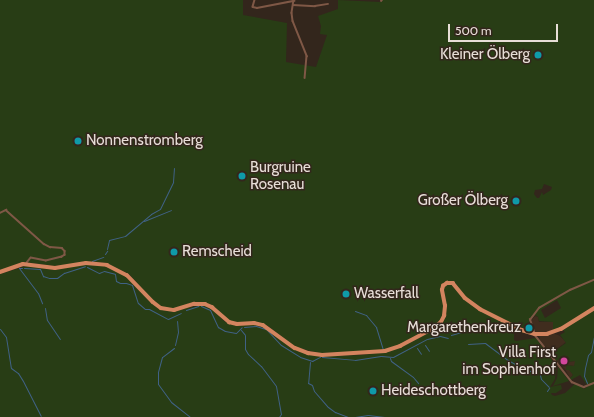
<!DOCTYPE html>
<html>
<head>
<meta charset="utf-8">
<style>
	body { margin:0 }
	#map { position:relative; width:594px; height:417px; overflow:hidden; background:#33261c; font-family:Cabin,sans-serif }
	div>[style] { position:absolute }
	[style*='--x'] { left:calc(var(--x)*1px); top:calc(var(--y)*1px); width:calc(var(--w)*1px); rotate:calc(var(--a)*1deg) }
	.built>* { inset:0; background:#402d1e }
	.green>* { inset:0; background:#283d15 }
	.stream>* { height:1px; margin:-0.5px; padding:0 0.5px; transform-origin:0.5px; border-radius:0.5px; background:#406286 }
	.minor>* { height:1.5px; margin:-0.75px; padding:0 0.75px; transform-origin:0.75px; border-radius:0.75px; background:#7f5846 }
	.primary>* { height:3.5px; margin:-1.75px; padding:0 1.75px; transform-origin:1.75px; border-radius:1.75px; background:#d3845f }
	.dots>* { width:11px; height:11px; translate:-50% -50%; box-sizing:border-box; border:2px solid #33261c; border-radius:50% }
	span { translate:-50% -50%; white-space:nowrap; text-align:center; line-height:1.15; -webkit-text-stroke:3px #33261c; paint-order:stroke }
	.poi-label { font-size:15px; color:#e7ded7 }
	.right { translate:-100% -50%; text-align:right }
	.left { translate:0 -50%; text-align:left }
	.scale { position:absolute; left:448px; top:24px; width:110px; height:18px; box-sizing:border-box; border:2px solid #e7ded7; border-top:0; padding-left:5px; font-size:12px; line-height:14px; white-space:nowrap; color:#e7ded7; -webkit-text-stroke:3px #33261c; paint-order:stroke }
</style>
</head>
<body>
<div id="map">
	<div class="built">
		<div style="clip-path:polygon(535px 316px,538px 317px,539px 322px,553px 322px,553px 333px,560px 336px,566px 342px,550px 354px,540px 340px,539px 333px,535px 332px,531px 321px)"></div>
		<div style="clip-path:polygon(564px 356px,568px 357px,569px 362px,575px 361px,575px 366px,567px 365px,573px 375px,570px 378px,565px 369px,556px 361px)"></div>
	</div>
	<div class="green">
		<div style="clip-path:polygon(evenodd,0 0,243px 0,243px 15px,287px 23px,286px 62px,316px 67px,327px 35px,320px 34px,321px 26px,318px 16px,338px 9px,338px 0,380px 2px,381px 0,594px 0,594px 307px,573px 322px,553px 331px,553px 322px,539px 321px,538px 317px,535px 315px,529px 322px,531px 332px,523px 329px,520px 325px,516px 324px,514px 326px,482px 309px,469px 301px,453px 282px,448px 281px,442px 286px,444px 311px,442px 319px,435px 326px,394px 347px,377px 352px,319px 353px,295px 347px,268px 326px,260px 323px,241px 323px,228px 320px,204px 302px,192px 303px,173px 309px,161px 307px,150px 298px,129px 274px,106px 263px,93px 262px,54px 266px,25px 262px,0 271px,0 0,544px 184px,552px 187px,551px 190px,543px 195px,542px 192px,539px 198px,537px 198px,534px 194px,535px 190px,542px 189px,544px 184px,0 0,557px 300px,561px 308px,545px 318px,541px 310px,557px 300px)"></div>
		<div style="clip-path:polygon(87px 264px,104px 265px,126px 275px,151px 302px,169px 311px,203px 305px,213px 309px,224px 321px,231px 324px,261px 325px,291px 347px,324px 356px,362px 355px,387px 352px,436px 327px,444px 319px,443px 291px,445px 285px,452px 284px,463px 297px,525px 333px,514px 333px,514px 340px,516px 341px,536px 338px,552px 360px,556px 370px,555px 379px,550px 387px,565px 384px,561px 385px,562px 389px,556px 393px,551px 393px,552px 395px,555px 396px,565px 393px,576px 383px,584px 389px,594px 383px,594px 417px,0 417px,0 274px,26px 266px,52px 268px)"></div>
		<div style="clip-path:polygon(594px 309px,594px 382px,587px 385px,580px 375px,571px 380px,570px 378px,573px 375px,569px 370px,566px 370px,566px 367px,567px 365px,574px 366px,575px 361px,568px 362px,568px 357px,564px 356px,556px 361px,550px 354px,566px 343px,560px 335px,565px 332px,563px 330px)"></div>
		<div style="clip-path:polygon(558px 367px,569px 381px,553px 386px,557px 378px)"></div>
	</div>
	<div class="stream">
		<div style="--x:144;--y:221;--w:29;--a:-22"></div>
		<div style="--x:107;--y:249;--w:9;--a:-77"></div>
		<div style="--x:109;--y:240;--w:16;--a:-14"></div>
		<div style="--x:125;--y:236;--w:34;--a:-40"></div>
		<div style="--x:151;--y:214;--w:10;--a:-29"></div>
		<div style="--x:160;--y:209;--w:30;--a:-64"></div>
		<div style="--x:173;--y:182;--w:14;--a:-86"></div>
		<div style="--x:105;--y:254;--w:4;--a:-56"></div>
		<div style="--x:92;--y:261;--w:12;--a:-20"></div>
		<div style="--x:87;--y:267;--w:13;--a:27"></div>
		<div style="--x:99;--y:273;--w:5;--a:-22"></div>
		<div style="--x:104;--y:271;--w:11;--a:15"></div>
		<div style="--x:115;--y:274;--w:7;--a:82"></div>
		<div style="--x:116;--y:281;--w:4;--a:27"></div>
		<div style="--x:120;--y:283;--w:6;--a:0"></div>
		<div style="--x:126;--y:283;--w:6;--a:18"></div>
		<div style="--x:132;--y:285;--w:19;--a:72"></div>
		<div style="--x:138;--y:303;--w:9;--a:41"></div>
		<div style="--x:145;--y:309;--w:4;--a:0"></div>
		<div style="--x:149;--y:309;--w:21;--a:28"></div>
		<div style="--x:168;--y:319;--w:14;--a:-25"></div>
		<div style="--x:22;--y:268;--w:3;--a:180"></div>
		<div style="--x:19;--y:268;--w:31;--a:53"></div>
		<div style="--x:38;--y:293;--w:11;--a:68"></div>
		<div style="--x:24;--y:268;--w:16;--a:4"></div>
		<div style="--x:40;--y:269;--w:8;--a:67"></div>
		<div style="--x:43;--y:276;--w:6;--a:18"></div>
		<div style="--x:49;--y:278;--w:8;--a:0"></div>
		<div style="--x:57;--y:278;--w:9;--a:-36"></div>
		<div style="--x:64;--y:273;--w:22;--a:-18"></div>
		<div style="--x:201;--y:306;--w:10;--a:24"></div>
		<div style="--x:210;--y:310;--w:19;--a:65"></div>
		<div style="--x:218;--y:327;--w:8;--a:30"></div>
		<div style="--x:225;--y:331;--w:11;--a:10"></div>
		<div style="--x:236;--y:333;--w:8;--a:-45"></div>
		<div style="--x:45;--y:308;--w:12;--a:81"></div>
		<div style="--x:47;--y:320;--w:23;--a:56"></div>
		<div style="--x:186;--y:310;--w:13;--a:-18"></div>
		<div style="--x:355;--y:311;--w:12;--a:20"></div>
		<div style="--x:366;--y:315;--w:16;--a:50"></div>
		<div style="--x:376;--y:327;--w:24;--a:73"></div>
		<div style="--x:244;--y:327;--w:12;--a:-5"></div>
		<div style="--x:256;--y:326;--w:10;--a:17"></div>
		<div style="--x:266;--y:329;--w:22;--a:47"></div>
		<div style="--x:281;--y:345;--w:22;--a:32"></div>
		<div style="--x:300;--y:357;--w:13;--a:18"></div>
		<div style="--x:312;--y:361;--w:9;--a:-27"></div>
		<div style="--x:0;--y:329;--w:10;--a:53"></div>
		<div style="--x:6;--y:337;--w:31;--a:81"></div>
		<div style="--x:11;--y:368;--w:9;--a:36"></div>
		<div style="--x:18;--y:373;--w:9;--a:58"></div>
		<div style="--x:23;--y:381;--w:39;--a:63"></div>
		<div style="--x:241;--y:330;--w:6;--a:51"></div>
		<div style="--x:245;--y:335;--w:14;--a:90"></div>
		<div style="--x:245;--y:349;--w:6;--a:59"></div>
		<div style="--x:248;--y:354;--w:18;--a:43"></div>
		<div style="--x:261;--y:366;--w:25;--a:53"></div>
		<div style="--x:276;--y:386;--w:28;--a:80"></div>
		<div style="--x:281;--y:414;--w:4;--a:124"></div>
		<div style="--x:451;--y:335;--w:15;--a:-16"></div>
		<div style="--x:468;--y:344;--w:17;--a:-3"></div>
		<div style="--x:485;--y:343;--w:26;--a:37"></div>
		<div style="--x:506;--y:359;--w:21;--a:29"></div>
		<div style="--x:524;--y:369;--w:13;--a:18"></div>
		<div style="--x:175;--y:345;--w:13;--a:-77"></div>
		<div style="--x:178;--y:332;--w:11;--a:-95"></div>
		<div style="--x:425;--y:345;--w:7;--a:56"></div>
		<div style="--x:174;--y:348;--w:15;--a:143"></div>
		<div style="--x:162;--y:357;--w:16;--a:105"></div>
		<div style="--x:158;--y:372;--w:12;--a:90"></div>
		<div style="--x:158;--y:384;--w:22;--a:54"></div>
		<div style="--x:171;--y:402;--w:24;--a:38"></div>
		<div style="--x:417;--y:348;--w:7;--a:56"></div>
		<div style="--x:322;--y:357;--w:33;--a:5"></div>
		<div style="--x:355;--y:360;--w:26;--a:-9"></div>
		<div style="--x:381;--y:356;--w:12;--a:5"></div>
		<div style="--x:393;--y:357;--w:38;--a:-28"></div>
		<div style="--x:427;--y:339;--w:13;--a:-13"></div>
		<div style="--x:440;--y:336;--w:8;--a:14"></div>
		<div style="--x:390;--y:358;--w:3;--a:72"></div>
		<div style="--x:391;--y:361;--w:27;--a:36"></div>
		<div style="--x:413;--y:377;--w:8;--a:50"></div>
		<div style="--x:310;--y:362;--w:21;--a:95"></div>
		<div style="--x:308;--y:383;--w:4;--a:27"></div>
		<div style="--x:312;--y:385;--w:6;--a:72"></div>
		<div style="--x:314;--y:391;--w:21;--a:49"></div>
		<div style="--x:328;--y:407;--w:9;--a:36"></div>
		<div style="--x:335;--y:412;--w:14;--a:21"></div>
		<div style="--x:540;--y:375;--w:4;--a:76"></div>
		<div style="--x:541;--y:379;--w:11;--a:45"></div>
		<div style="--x:587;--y:383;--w:8;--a:-113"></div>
		<div style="--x:584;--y:376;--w:8;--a:-83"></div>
		<div style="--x:585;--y:368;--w:13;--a:-77"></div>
		<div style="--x:588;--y:355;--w:4;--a:-45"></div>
		<div style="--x:591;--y:352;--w:15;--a:-79"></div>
		<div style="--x:547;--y:391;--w:4;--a:-56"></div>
		<div style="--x:200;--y:417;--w:1;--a:0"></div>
		<div style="--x:355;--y:417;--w:13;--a:-9"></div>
		<div style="--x:368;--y:415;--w:17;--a:7"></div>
	</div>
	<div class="minor">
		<div style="--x:255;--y:0;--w:7;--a:106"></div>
		<div style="--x:253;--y:7;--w:4;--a:14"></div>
		<div style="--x:257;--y:8;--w:38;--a:-11"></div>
		<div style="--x:294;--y:0;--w:13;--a:99"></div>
		<div style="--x:292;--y:13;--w:8;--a:83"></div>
		<div style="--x:293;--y:21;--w:38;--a:68"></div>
		<div style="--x:307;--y:56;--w:22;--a:95"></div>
		<div style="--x:381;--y:1;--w:1;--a:-45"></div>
		<div style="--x:293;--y:5;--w:22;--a:3"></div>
		<div style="--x:315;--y:6;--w:13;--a:-9"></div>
		<div style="--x:0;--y:213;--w:7;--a:-27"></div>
		<div style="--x:6;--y:210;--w:51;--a:41.8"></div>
		<div style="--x:44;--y:244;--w:7;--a:27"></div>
		<div style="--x:50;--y:247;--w:12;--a:5"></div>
		<div style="--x:62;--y:248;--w:4;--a:45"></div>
		<div style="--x:65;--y:251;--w:4;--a:90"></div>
		<div style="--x:65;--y:255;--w:4;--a:146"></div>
		<div style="--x:62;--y:257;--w:16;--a:166"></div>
		<div style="--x:46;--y:261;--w:15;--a:-169"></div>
		<div style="--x:31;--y:258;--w:6;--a:129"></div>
		<div style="--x:534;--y:332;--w:13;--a:-108"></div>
		<div style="--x:530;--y:320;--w:15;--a:-53"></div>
		<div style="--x:539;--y:308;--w:36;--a:-30"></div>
		<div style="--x:570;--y:290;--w:26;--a:-23"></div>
		<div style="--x:535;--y:335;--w:60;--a:51.8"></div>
		<div style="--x:572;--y:382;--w:13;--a:23"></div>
		<div style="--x:584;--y:387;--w:11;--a:-22"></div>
	</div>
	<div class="primary">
		<div style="--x:0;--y:272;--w:24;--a:-19"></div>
		<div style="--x:23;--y:264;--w:32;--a:7"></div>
		<div style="--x:55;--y:268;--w:31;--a:-9"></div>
		<div style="--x:86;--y:263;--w:21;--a:5"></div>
		<div style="--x:107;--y:265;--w:22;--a:27"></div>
		<div style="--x:127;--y:275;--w:37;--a:46"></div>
		<div style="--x:153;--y:302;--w:10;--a:37"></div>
		<div style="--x:161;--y:308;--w:13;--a:9"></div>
		<div style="--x:174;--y:310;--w:21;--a:-17"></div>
		<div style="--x:194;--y:304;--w:11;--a:0"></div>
		<div style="--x:205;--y:304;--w:8;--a:23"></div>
		<div style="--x:212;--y:307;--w:23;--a:41"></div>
		<div style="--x:229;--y:322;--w:8;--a:14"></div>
		<div style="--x:237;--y:324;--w:17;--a:-3"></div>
		<div style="--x:254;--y:323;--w:9;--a:13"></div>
		<div style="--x:263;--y:325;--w:39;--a:36"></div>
		<div style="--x:295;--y:348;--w:14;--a:21"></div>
		<div style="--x:308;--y:353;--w:14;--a:8"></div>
		<div style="--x:322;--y:355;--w:63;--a:-3.6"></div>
		<div style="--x:385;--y:351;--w:16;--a:-18"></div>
		<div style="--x:400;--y:346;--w:38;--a:-28"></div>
		<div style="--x:434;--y:328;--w:9;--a:-41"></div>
		<div style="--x:441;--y:322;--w:7;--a:-63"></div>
		<div style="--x:444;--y:316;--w:10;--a:-84"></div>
		<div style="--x:445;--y:306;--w:16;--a:-101"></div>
		<div style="--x:442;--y:290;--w:4;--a:-76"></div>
		<div style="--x:443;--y:286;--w:5;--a:-37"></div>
		<div style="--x:447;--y:283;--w:6;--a:0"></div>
		<div style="--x:453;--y:283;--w:19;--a:51"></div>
		<div style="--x:465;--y:298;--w:19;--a:36"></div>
		<div style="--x:480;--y:309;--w:47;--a:26.6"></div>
		<div style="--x:522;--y:330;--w:14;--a:17"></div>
		<div style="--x:535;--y:334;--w:12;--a:0"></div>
		<div style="--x:547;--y:334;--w:15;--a:-20"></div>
		<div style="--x:561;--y:329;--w:39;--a:-32"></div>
	</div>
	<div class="dots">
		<div style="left:538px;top:55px;background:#0f9aa8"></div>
		<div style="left:78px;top:141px;background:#0f9aa8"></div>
		<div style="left:242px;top:176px;background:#0f9aa8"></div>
		<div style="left:516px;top:201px;background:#0f9aa8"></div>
		<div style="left:174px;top:252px;background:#0f9aa8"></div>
		<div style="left:346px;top:294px;background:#0f9aa8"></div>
		<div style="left:529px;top:328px;background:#0f9aa8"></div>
		<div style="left:564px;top:361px;background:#d1479c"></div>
		<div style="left:373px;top:391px;background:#0f9aa8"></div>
	</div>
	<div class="poi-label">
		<span class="right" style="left:530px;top:55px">Kleiner Ölberg</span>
		<span class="left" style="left:86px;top:141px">Nonnenstromberg</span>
		<span class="left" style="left:250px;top:176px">Burgruine<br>Rosenau</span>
		<span class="right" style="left:508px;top:201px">Großer Ölberg</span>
		<span class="left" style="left:182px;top:252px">Remscheid</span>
		<span class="left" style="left:354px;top:294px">Wasserfall</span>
		<span class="right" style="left:521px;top:328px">Margarethenkreuz</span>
		<span class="right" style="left:556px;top:361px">Villa First<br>im Sophienhof</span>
		<span class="left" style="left:381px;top:391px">Heideschottberg</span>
	</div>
	<div class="scale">500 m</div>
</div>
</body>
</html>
